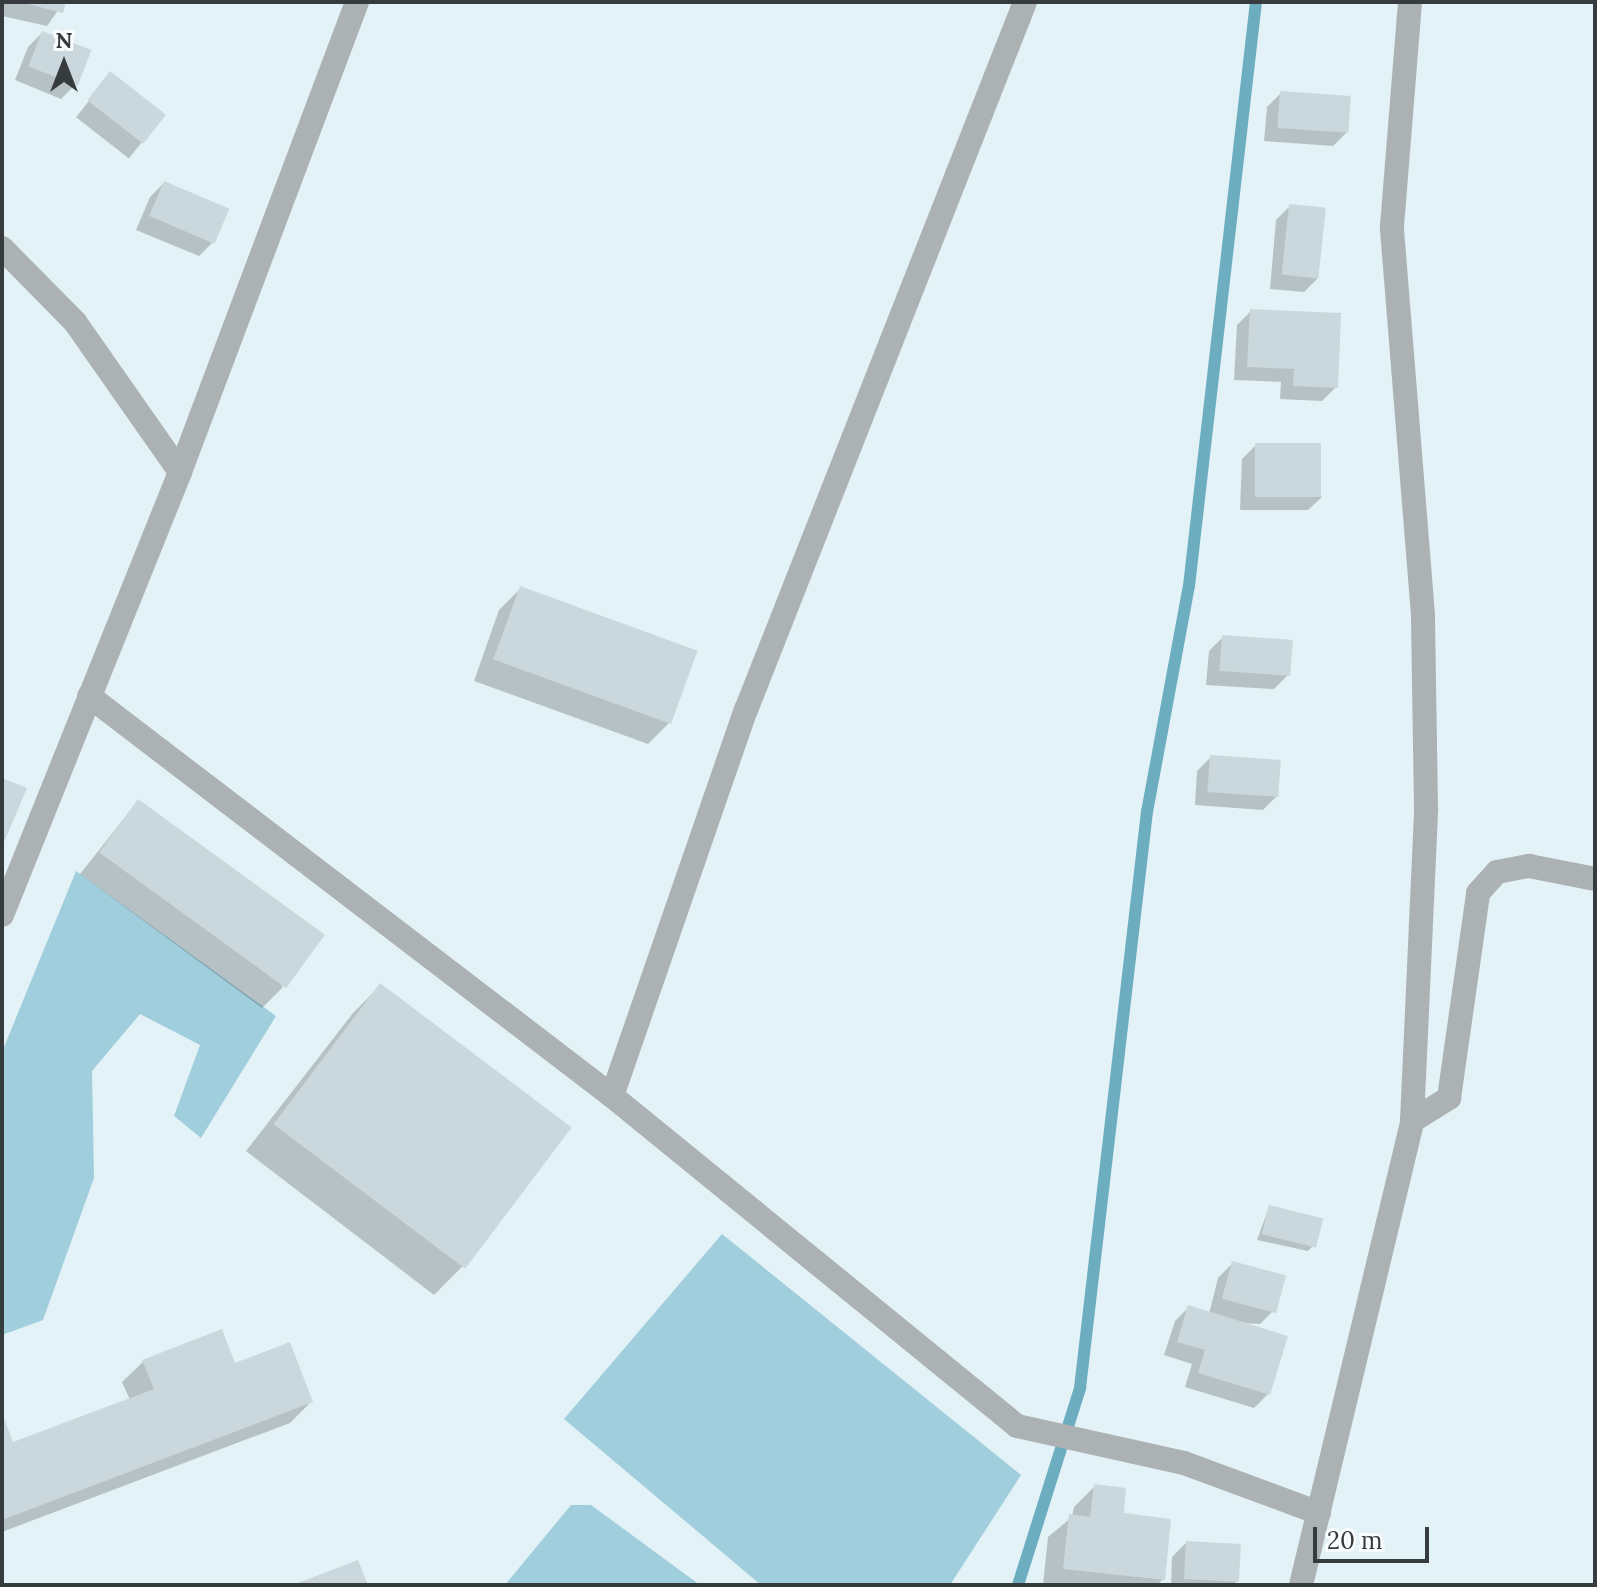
<!DOCTYPE html>
<html>
<head>
<meta charset="utf-8">
<style>
	body { margin:0 }
	#map { position:relative; width:1597px; height:1587px; overflow:hidden; background:#e3f2f7; font-family:Lora,serif }
	div>[style] { position:absolute }
	[style*='--x'] { left:calc(var(--x)*1px); top:calc(var(--y)*1px); width:calc(var(--w)*1px); rotate:calc(var(--a)*1deg) }
	.green>* { inset:0; background:#a0cedd }
	.shadow>* { inset:0; background:#0003; transform-origin:0 0 }
	.stream>* { height:12px; margin:-6px; padding:0 6px; transform-origin:6px; border-radius:6px; background:#6dadc0 }
	.building>* { inset:0; background:#cad8dd; transform-origin:0 0 }
	.minor>* { height:24px; margin:-12px; padding:0 12px; transform-origin:12px; border-radius:12px; background:#acb2b4 }
	span { translate:-50% -50%; white-space:nowrap; text-align:center; line-height:1.15; -webkit-text-stroke:6px #fafdfe; paint-order:stroke }
	.frame { position:absolute; inset:0; border:4px solid #363c3e; pointer-events:none }
	.north { position:absolute; left:24px; top:24px; width:80px; height:80px; -webkit-text-stroke:6px #fafdfe; paint-order:stroke; rotate:0deg; font-size:22px; font-weight:700; line-height:32px; text-align:center; color:#363c3e }
	.north::after { content:''; display:block; margin:auto; width:28px; height:36px; background:#363c3e; clip-path:polygon(50% 0,100% 100%,50% 72%,0 100%) }
	.scale { position:absolute; left:1313px; top:1527px; width:116px; height:36px; box-sizing:border-box; border:4px solid #363c3e; border-top:0; padding-left:10px; font-size:24px; line-height:28px; white-space:nowrap; color:#363c3e; -webkit-text-stroke:6px #fafdfe; paint-order:stroke }
</style>
</head>
<body>
<div id="map">
	<div class="green">
		<div style="clip-path:polygon(76px 871px,276px 1016px,201px 1138px,174px 1116px,200px 1045px,140px 1014px,92px 1071px,94px 1178px,43px 1320px,2px 1335px,2px 1052px)"></div>
		<div style="clip-path:polygon(722px 1234px,1021px 1475px,950px 1585px,761px 1585px,564px 1419px)"></div>
		<div style="clip-path:polygon(571px 1505px,591px 1505px,700px 1585px,505px 1585px)"></div>
	</div>
	<div class="shadow">
		<div style="clip-path:polygon(2px 2px,64px 2px,47px 26px,2px 16px)"></div>
		<div style="clip-path:polygon(42px 33px,75px 85px,61px 99px,15px 80px,28px 47px)"></div>
		<div style="left:110px;top:74px;width:67px;height:55px;rotate:38deg"></div>
		<div style="clip-path:polygon(1281px 93px,1347px 132px,1333px 146px,1264px 141px,1267px 107px)"></div>
		<div style="clip-path:polygon(164px 183px,213px 242px,199px 256px,136px 230px,150px 197px)"></div>
		<div style="clip-path:polygon(1290px 206px,1318px 278px,1304px 292px,1270px 289px,1276px 220px)"></div>
		<div style="clip-path:polygon(1251px 311px,1336px 387px,1322px 401px,1280px 399px,1281px 382px,1234px 380px,1237px 325px)"></div>
		<div style="clip-path:polygon(1256px 445px,1322px 497px,1308px 510px,1240px 510px,1242px 459px)"></div>
		<div style="clip-path:polygon(520px 589px,669px 723px,648px 744px,474px 681px,499px 610px)"></div>
		<div style="clip-path:polygon(1223px 637px,1288px 675px,1274px 689px,1206px 685px,1209px 651px)"></div>
		<div style="clip-path:polygon(1211px 757px,1277px 796px,1263px 810px,1195px 805px,1197px 771px)"></div>
		<div style="clip-path:polygon(138px 801px,283px 987px,262px 1008px,80px 874px)"></div>
		<div style="clip-path:polygon(380px 986px,568px 1130px,461px 1268px,434px 1295px,246px 1151px,353px 1013px)"></div>
		<div style="clip-path:polygon(1269px 1207px,1314px 1245px,1308px 1251px,1257px 1240px)"></div>
		<div style="clip-path:polygon(1232px 1264px,1274px 1310px,1260px 1324px,1240px 1323px,1268px 1394px,1254px 1408px,1185px 1387px,1192px 1364px,1164px 1355px,1175px 1321px,1189px 1307px,1209px 1314px,1218px 1278px)"></div>
		<div style="clip-path:polygon(144px 1361px,233px 1365px,311px 1402px,290px 1423px,2px 1532px,2px 1418px,12px 1445px,130px 1400px,122px 1382px)"></div>
		<div style="clip-path:polygon(1095px 1486px,1121px 1515px,1163px 1579px,1157px 1585px,1043px 1585px,1048px 1537px,1072px 1517px,1074px 1507px)"></div>
		<div style="clip-path:polygon(1186px 1543px,1238px 1580px,1233px 1585px,1171px 1585px,1172px 1557px)"></div>
	</div>
	<div class="stream">
		<div style="--x:1018;--y:1585;--w:207;--a:-72.5"></div>
		<div style="--x:1080;--y:1388;--w:580;--a:-83.37"></div>
		<div style="--x:1147;--y:812;--w:230;--a:-79.5"></div>
		<div style="--x:1189;--y:586;--w:588;--a:-83.46"></div>
	</div>
	<div class="building">
		<div style="clip-path:polygon(20px 2px,66px 2px,63px 13px)"></div>
		<div style="left:42px;top:31px;width:53px;height:38px;rotate:21deg"></div>
		<div style="left:110px;top:71px;width:71px;height:37px;rotate:38deg"></div>
		<div style="left:1280px;top:91px;width:71px;height:37px;rotate:4deg"></div>
		<div style="left:164px;top:181px;width:71px;height:38px;rotate:23deg"></div>
		<div style="left:1289px;top:204px;width:37px;height:71px;rotate:6deg"></div>
		<div style="clip-path:polygon(1250px 309px,1341px 313px,1338px 388px,1293px 386px,1294px 369px,1247px 367px)"></div>
		<div style="left:1255px;top:443px;width:66px;height:54px"></div>
		<div style="left:520px;top:586px;width:189px;height:78px;rotate:20deg"></div>
		<div style="left:1222px;top:635px;width:71px;height:36px;rotate:4deg"></div>
		<div style="left:1210px;top:755px;width:71px;height:37px;rotate:4deg"></div>
		<div style="clip-path:polygon(2px 778px,27px 788px,2px 847px)"></div>
		<div style="left:138px;top:799px;width:231px;height:66px;rotate:36deg"></div>
		<div style="left:380px;top:983px;width:240px;height:177px;rotate:37deg"></div>
		<div style="left:1269px;top:1205px;width:56px;height:30px;rotate:14deg"></div>
		<div style="left:1232px;top:1261px;width:56px;height:39px;rotate:15deg"></div>
		<div style="clip-path:polygon(1188px 1305px,1288px 1336px,1270px 1395px,1198px 1373px,1205px 1350px,1177px 1342px)"></div>
		<div style="clip-path:polygon(222px 1329px,235px 1363px,290px 1342px,313px 1402px,2px 1520px,2px 1413px,13px 1442px,154px 1389px,142px 1360px)"></div>
		<div style="clip-path:polygon(1094px 1484px,1126px 1488px,1124px 1513px,1171px 1519px,1165px 1580px,1063px 1569px,1069px 1514px,1090px 1517px)"></div>
		<div style="left:1186px;top:1541px;width:55px;height:38px;rotate:3deg"></div>
		<div style="clip-path:polygon(358px 1560px,368px 1585px,293px 1585px)"></div>
	</div>
	<div class="minor">
		<div style="--x:2;--y:248;--w:104;--a:45.4"></div>
		<div style="--x:75;--y:322;--w:183;--a:55"></div>
		<div style="--x:89;--y:696;--w:658;--a:37.41"></div>
		<div style="--x:612;--y:1096;--w:522;--a:39.17"></div>
		<div style="--x:1017;--y:1426;--w:171;--a:12.5"></div>
		<div style="--x:1184;--y:1463;--w:144;--a:20.3"></div>
		<div style="--x:2;--y:915;--w:477;--a:-68.1"></div>
		<div style="--x:180;--y:472;--w:502;--a:-69.36"></div>
		<div style="--x:612;--y:1096;--w:409;--a:-70.9"></div>
		<div style="--x:746;--y:710;--w:761;--a:-68.49"></div>
		<div style="--x:1412;--y:1121;--w:44;--a:-31.9"></div>
		<div style="--x:1449;--y:1098;--w:207;--a:-81.9"></div>
		<div style="--x:1478;--y:893;--w:28;--a:-48"></div>
		<div style="--x:1497;--y:872;--w:33;--a:-11"></div>
		<div style="--x:1529;--y:866;--w:67;--a:11.1"></div>
		<div style="--x:1301;--y:1585;--w:477;--a:-76.5"></div>
		<div style="--x:1412;--y:1121;--w:313;--a:-87.4"></div>
		<div style="--x:1426;--y:808;--w:193;--a:-90.9"></div>
		<div style="--x:1423;--y:615;--w:390;--a:-94.6"></div>
		<div style="--x:1392;--y:226;--w:225;--a:-85.4"></div>
	</div>
	<div class="frame"></div>
	<div class="north">N</div>
	<div class="scale">20 m</div>
</div>
</body>
</html>
